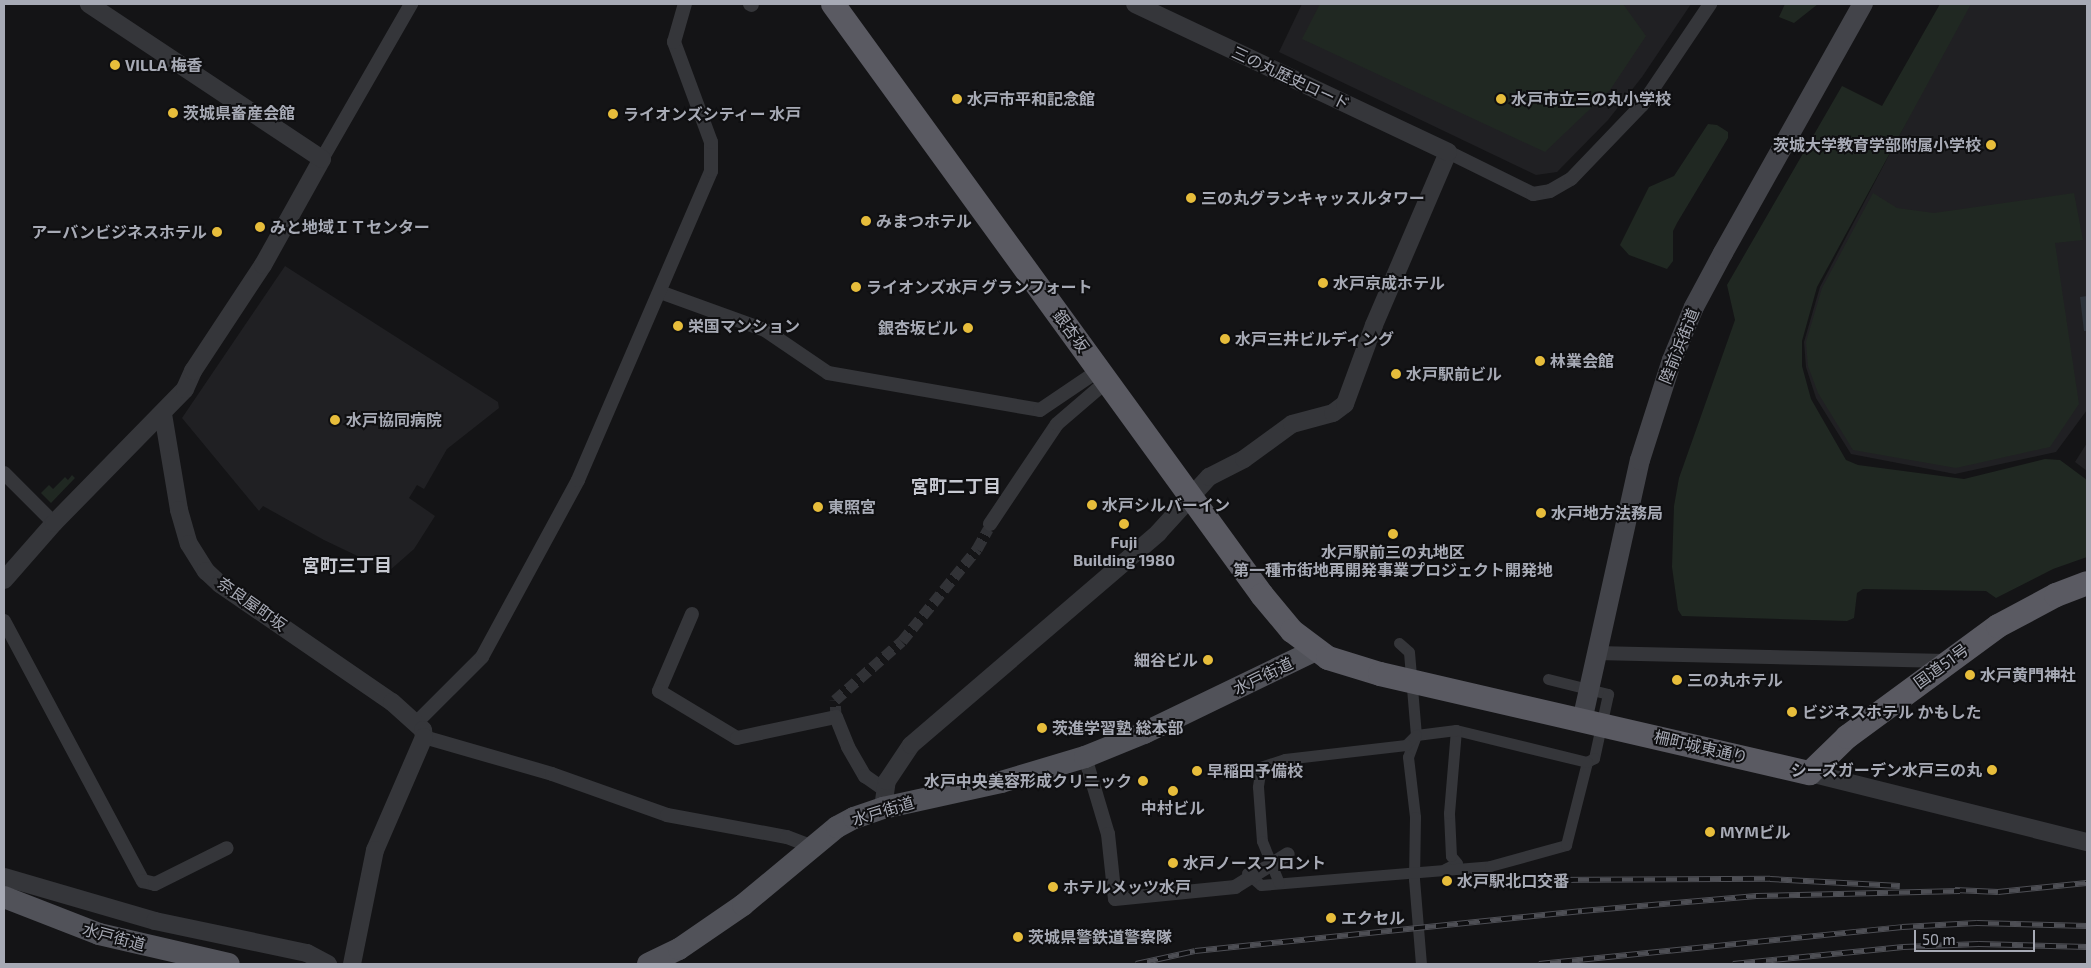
<!DOCTYPE html>
<html>
<head>
<meta charset="utf-8">
<style>
	body { margin:0 }
	#map { position:relative; width:2091px; height:968px; overflow:hidden; background:#141416; font-family:"Exo 2","Noto Sans JP",sans-serif }
	div>[style] { position:absolute }
	[style*='--x'] { left:calc(var(--x)*1px); top:calc(var(--y)*1px); width:calc(var(--w)*1px); rotate:calc(var(--a)*1deg) }
	.built>* { inset:0; background:#202023 }
	.green>* { inset:0; background:#202822 }
	.water>* { inset:0; background:#2b3139 }
	.pedestrian-tunnel>* { height:11px; margin-top:-5.5px; transform-origin:0; background:repeating-linear-gradient(90deg,#313236 0 11px,transparent 0 16.5px) }
	.pedestrian>* { height:11px; margin:-5.5px; padding:0 5.5px; transform-origin:5.5px; border-radius:5.5px; background:#35363a }
	.minor>* { height:14px; margin:-7px; padding:0 7px; transform-origin:7px; border-radius:7px; background:#35363a }
	.tertiary>* { height:18px; margin:-9px; padding:0 9px; transform-origin:9px; border-radius:9px; background:#35363a }
	.secondary>* { height:20px; margin:-10px; padding:0 10px; transform-origin:10px; border-radius:10px; background:#43444a }
	.primary>* { height:22px; margin:-11px; padding:0 11px; transform-origin:11px; border-radius:11px; background:#515259 }
	.trunk>* { height:24px; margin:-12px; padding:0 12px; transform-origin:12px; border-radius:12px; background:#5a5a62 }
	.rail>* { height:5.5px; margin-top:-2.75px; transform-origin:0; background:repeating-linear-gradient(90deg,#0f0f11 0 11px,#4e4f55 0 22px); box-sizing:border-box; border-block:1px solid #4e4f55 }
	.dots>* { width:14px; height:14px; translate:-50% -50%; box-sizing:border-box; border:2px solid #0f0f11; border-radius:50% }
	span { translate:-50% -50%; white-space:nowrap; text-align:center; line-height:1.15; -webkit-text-stroke:4px #0f0f11; paint-order:stroke }
	.poi-label { font-size:16px; color:#a7aab5; font-weight:700 }
	.left { translate:0 -50%; text-align:left }
	.right { translate:-100% -50%; text-align:right }
	.street-label { font-size:16px; color:#a7aab5 }
	.neighbourhood-label { font-size:18px; color:#c7c9d1; font-weight:700 }
	.frame { position:absolute; inset:0; border:5px solid #a7aab5; pointer-events:none }
	.scale { position:absolute; left:1914px; top:930px; width:121px; height:22px; box-sizing:border-box; border:2px solid #a7aab5; border-top:0; padding-left:6px; font-size:15px; line-height:18px; white-space:nowrap; color:#a7aab5; -webkit-text-stroke:4px #0f0f11; paint-order:stroke }
</style>
</head>
<body>
<div id="map">
	<div class="built">
		<div style="clip-path:polygon(1302px 4px,1691px 4px,1642px 77px,1608px 120px,1557px 172px,1536px 175px,1279px 52px)"></div>
		<div style="clip-path:polygon(1968px 4px,2087px 4px,2087px 410px,2056px 452px,1955px 474px,1851px 454px,1816px 398px,1806px 367px,1804px 342px,1820px 287px)"></div>
		<div style="clip-path:polygon(285px 266px,498px 402px,499px 408px,447px 449px,424px 489px,417px 485px,409px 498px,435px 516px,414px 549px,389px 571px,324px 540px,263px 506px,259px 511px,182px 418px)"></div>
		<div style="clip-path:polygon(2087px 443px,2087px 471px,2075px 462px)"></div>
	</div>
	<div class="green">
		<div style="clip-path:polygon(1320px 4px,1623px 4px,1646px 36px,1610px 90px,1545px 152px,1302px 39px)"></div>
		<div style="clip-path:polygon(1785px 4px,1818px 4px,1794px 23px,1779px 17px)"></div>
		<div style="clip-path:polygon(1940px 4px,1971px 4px,1817px 287px,1802px 341px,1802px 366px,1811px 399px,1846px 460px,1858px 465px,1964px 479px,2045px 459px,2060px 460px,2087px 480px,2087px 557px,2053px 569px,1996px 598px,1986px 591px,1863px 589px,1857px 593px,1854px 618px,1847px 621px,1682px 616px,1678px 610px,1672px 567px,1674px 506px,1679px 478px,1735px 320px,1727px 285px,1842px 86px,1882px 106px)"></div>
		<div style="clip-path:polygon(1708px 124px,1717px 125px,1728px 132px,1728px 138px,1677px 223px,1673px 231px,1673px 261px,1667px 269px,1629px 255px,1620px 245px,1649px 187px,1674px 176px)"></div>
		<div style="clip-path:polygon(1873px 193px,1897px 208px,1934px 213px,2074px 193px,2083px 240px,2055px 243px,2079px 404px,2050px 447px,1956px 468px,1853px 450px,1818px 393px,1808px 366px,1806px 342px,1822px 288px)"></div>
		<div style="clip-path:polygon(72px 475px,75px 478px,51px 503px,41px 493px,49px 485px,53px 489px,65px 477px,68px 480px)"></div>
	</div>
	<div class="water">
		<div style="clip-path:polygon(2087px 296px,2087px 331px,2084px 331px,2080px 297px)"></div>
	</div>
	<div class="pedestrian-tunnel">
		<div style="--x:836;--y:717;--w:17;--a:-93"></div>
		<div style="--x:835;--y:700;--w:89;--a:-41.4"></div>
		<div style="--x:902;--y:641;--w:119;--a:-50.8"></div>
		<div style="--x:977;--y:549;--w:23;--a:-61"></div>
	</div>
	<div class="pedestrian">
		<div style="--x:1399;--y:643;--w:13;--a:42"></div>
		<div style="--x:1409;--y:652;--w:83;--a:85.2"></div>
		<div style="--x:1416;--y:735;--w:23;--a:110"></div>
		<div style="--x:1408;--y:757;--w:60;--a:83.3"></div>
		<div style="--x:1415;--y:817;--w:62;--a:90.9"></div>
		<div style="--x:1414;--y:879;--w:85;--a:85.3"></div>
		<div style="--x:1548;--y:679;--w:62;--a:14"></div>
		<div style="--x:1608;--y:694;--w:66;--a:102.3"></div>
		<div style="--x:1594;--y:758;--w:8;--a:150"></div>
		<div style="--x:1445;--y:869;--w:13;--a:-27"></div>
		<div style="--x:1457;--y:863;--w:9;--a:-131"></div>
		<div style="--x:1451;--y:856;--w:43;--a:-92.7"></div>
		<div style="--x:1449;--y:813;--w:83;--a:-85.2"></div>
		<div style="--x:1247;--y:873;--w:18;--a:41"></div>
		<div style="--x:1261;--y:885;--w:230;--a:-4.7"></div>
		<div style="--x:1490;--y:866;--w:79;--a:-15.4"></div>
		<div style="--x:1566;--y:845;--w:86;--a:-75.8"></div>
		<div style="--x:1587;--y:762;--w:135;--a:-166.3"></div>
		<div style="--x:1456;--y:730;--w:40;--a:172.9"></div>
		<div style="--x:1416;--y:735;--w:14;--a:135"></div>
		<div style="--x:1406;--y:745;--w:122;--a:173.4"></div>
		<div style="--x:1285;--y:759;--w:25;--a:162"></div>
		<div style="--x:1261;--y:767;--w:20;--a:99"></div>
		<div style="--x:1258;--y:787;--w:54;--a:85.8"></div>
		<div style="--x:1262;--y:841;--w:45;--a:68"></div>
	</div>
	<div class="minor">
		<div style="--x:750;--y:4;--w:2;--a:27"></div>
		<div style="--x:1448;--y:152;--w:95;--a:26.3"></div>
		<div style="--x:1533;--y:194;--w:17;--a:-10"></div>
		<div style="--x:1550;--y:191;--w:24;--a:-30"></div>
		<div style="--x:1571;--y:179;--w:103;--a:-46.2"></div>
		<div style="--x:1642;--y:105;--w:122;--a:-56"></div>
		<div style="--x:322;--y:159;--w:179;--a:-60.1"></div>
		<div style="--x:660;--y:292;--w:112;--a:19.9"></div>
		<div style="--x:765;--y:330;--w:76;--a:34.3"></div>
		<div style="--x:828;--y:373;--w:215;--a:9.9"></div>
		<div style="--x:1040;--y:410;--w:71;--a:-34.1"></div>
		<div style="--x:4;--y:473;--w:71;--a:45"></div>
		<div style="--x:990;--y:524;--w:120;--a:-56.2"></div>
		<div style="--x:1057;--y:424;--w:66;--a:-40.7"></div>
		<div style="--x:692;--y:614;--w:84;--a:113.2"></div>
		<div style="--x:659;--y:691;--w:91;--a:31.1"></div>
		<div style="--x:737;--y:738;--w:101;--a:-12"></div>
		<div style="--x:836;--y:717;--w:32;--a:68"></div>
		<div style="--x:848;--y:747;--w:34;--a:60"></div>
		<div style="--x:865;--y:776;--w:24;--a:35"></div>
		<div style="--x:4;--y:621;--w:295;--a:61.9"></div>
		<div style="--x:143;--y:881;--w:12;--a:14"></div>
		<div style="--x:155;--y:884;--w:80;--a:-26.6"></div>
		<div style="--x:1596;--y:653;--w:351;--a:1.3"></div>
		<div style="--x:417;--y:722;--w:92;--a:-45"></div>
		<div style="--x:482;--y:657;--w:201;--a:-61.5"></div>
		<div style="--x:578;--y:480;--w:336;--a:-66.7"></div>
		<div style="--x:711;--y:171;--w:29;--a:-90"></div>
		<div style="--x:711;--y:142;--w:107;--a:-110.3"></div>
		<div style="--x:674;--y:42;--w:40;--a:-74"></div>
		<div style="--x:424;--y:737;--w:133;--a:16.1"></div>
		<div style="--x:552;--y:774;--w:122;--a:19.6"></div>
		<div style="--x:667;--y:815;--w:122;--a:10.4"></div>
		<div style="--x:787;--y:837;--w:28;--a:21"></div>
		<div style="--x:1085;--y:757;--w:80;--a:73.4"></div>
		<div style="--x:1108;--y:834;--w:65;--a:83.9"></div>
		<div style="--x:1115;--y:899;--w:121;--a:-5.7"></div>
		<div style="--x:1235;--y:887;--w:62;--a:-31.9"></div>
	</div>
	<div class="tertiary">
		<div style="--x:163;--y:414;--w:97;--a:80.5"></div>
		<div style="--x:179;--y:510;--w:35;--a:74"></div>
		<div style="--x:189;--y:544;--w:32;--a:58"></div>
		<div style="--x:206;--y:571;--w:19;--a:43"></div>
		<div style="--x:220;--y:584;--w:209;--a:34.5"></div>
		<div style="--x:392;--y:702;--w:42;--a:42.1"></div>
		<div style="--x:423;--y:730;--w:7;--a:82"></div>
		<div style="--x:424;--y:737;--w:123;--a:113.4"></div>
		<div style="--x:375;--y:850;--w:116;--a:101.4"></div>
		<div style="--x:4;--y:580;--w:76;--a:-48.7"></div>
		<div style="--x:54;--y:523;--w:187;--a:-45.6"></div>
		<div style="--x:185;--y:389;--w:20;--a:-66"></div>
		<div style="--x:193;--y:371;--w:127;--a:-56.6"></div>
		<div style="--x:263;--y:265;--w:121;--a:-60.9"></div>
		<div style="--x:322;--y:159;--w:280;--a:-146.4"></div>
		<div style="--x:1810;--y:773;--w:285;--a:14"></div>
		<div style="--x:883;--y:808;--w:27;--a:-82"></div>
		<div style="--x:887;--y:781;--w:43;--a:-56.3"></div>
		<div style="--x:911;--y:745;--w:326;--a:-40.6"></div>
		<div style="--x:1158;--y:533;--w:76;--a:-47.7"></div>
		<div style="--x:1209;--y:477;--w:39;--a:-27"></div>
		<div style="--x:1244;--y:459;--w:59;--a:-36.1"></div>
		<div style="--x:1292;--y:424;--w:42;--a:-15"></div>
		<div style="--x:1333;--y:413;--w:15;--a:-37"></div>
		<div style="--x:1345;--y:404;--w:84;--a:-69.8"></div>
		<div style="--x:1374;--y:325;--w:188;--a:-66.8"></div>
		<div style="--x:1448;--y:152;--w:346;--a:-154.7"></div>
		<div style="--x:4;--y:877;--w:157;--a:16.2"></div>
		<div style="--x:155;--y:921;--w:155;--a:11.9"></div>
		<div style="--x:307;--y:953;--w:24;--a:28"></div>
	</div>
	<div class="secondary">
		<div style="--x:1582;--y:721;--w:267;--a:-77.5"></div>
		<div style="--x:1640;--y:460;--w:105;--a:-72.3"></div>
		<div style="--x:1672;--y:360;--w:57;--a:-67.5"></div>
		<div style="--x:1694;--y:307;--w:61;--a:-61.8"></div>
		<div style="--x:1723;--y:253;--w:286;--a:-60.7"></div>
	</div>
	<div class="primary">
		<div style="--x:4;--y:897;--w:102;--a:21.3"></div>
		<div style="--x:99;--y:934;--w:133;--a:13"></div>
		<div style="--x:648;--y:964;--w:34;--a:-26"></div>
		<div style="--x:679;--y:949;--w:78;--a:-34.5"></div>
		<div style="--x:743;--y:905;--w:122;--a:-39.7"></div>
		<div style="--x:837;--y:827;--w:19;--a:-28"></div>
		<div style="--x:854;--y:818;--w:31;--a:-19"></div>
		<div style="--x:883;--y:808;--w:121;--a:-12.4"></div>
		<div style="--x:1001;--y:782;--w:88;--a:-16.6"></div>
		<div style="--x:1085;--y:757;--w:64;--a:-22.1"></div>
		<div style="--x:1144;--y:733;--w:191;--a:-25.8"></div>
	</div>
	<div class="trunk">
		<div style="--x:833;--y:4;--w:730;--a:54.02"></div>
		<div style="--x:1262;--y:595;--w:47;--a:50.2"></div>
		<div style="--x:1292;--y:631;--w:45;--a:36.9"></div>
		<div style="--x:1328;--y:658;--w:54;--a:17.1"></div>
		<div style="--x:1380;--y:674;--w:441;--a:13"></div>
		<div style="--x:1810;--y:773;--w:52;--a:-44.2"></div>
		<div style="--x:1847;--y:737;--w:187;--a:-36.3"></div>
		<div style="--x:1998;--y:626;--w:66;--a:-28.1"></div>
		<div style="--x:2056;--y:595;--w:33;--a:-21"></div>
	</div>
	<div class="rail">
		<div style="--x:1545;--y:880;--w:225;--a:-0.3"></div>
		<div style="--x:1770;--y:879;--w:130;--a:3.1"></div>
		<div style="--x:1955;--y:890;--w:43;--a:2.7"></div>
		<div style="--x:1998;--y:892;--w:89;--a:-5.8"></div>
		<div style="--x:1136;--y:964;--w:60;--a:-12.4"></div>
		<div style="--x:1195;--y:951;--w:389;--a:-5.9"></div>
		<div style="--x:1582;--y:911;--w:175;--a:-4.9"></div>
		<div style="--x:1756;--y:896;--w:204;--a:-1.4"></div>
		<div style="--x:1539;--y:964;--w:365;--a:-5.8"></div>
		<div style="--x:1902;--y:927;--w:75;--a:-3.1"></div>
		<div style="--x:1977;--y:923;--w:110;--a:1.6"></div>
		<div style="--x:1733;--y:964;--w:171;--a:-5.7"></div>
		<div style="--x:1903;--y:947;--w:76;--a:-2.3"></div>
		<div style="--x:1979;--y:944;--w:108;--a:1.6"></div>
	</div>
	<div class="dots">
		<div style="left:115px;top:65px;background:#e7bd3b"></div>
		<div style="left:957px;top:99px;background:#e7bd3b"></div>
		<div style="left:1501px;top:99px;background:#e7bd3b"></div>
		<div style="left:173px;top:113px;background:#e7bd3b"></div>
		<div style="left:613px;top:114px;background:#e7bd3b"></div>
		<div style="left:1991px;top:145px;background:#e7bd3b"></div>
		<div style="left:1191px;top:198px;background:#e7bd3b"></div>
		<div style="left:866px;top:221px;background:#e7bd3b"></div>
		<div style="left:260px;top:227px;background:#e7bd3b"></div>
		<div style="left:217px;top:232px;background:#e7bd3b"></div>
		<div style="left:1323px;top:283px;background:#e7bd3b"></div>
		<div style="left:856px;top:287px;background:#e7bd3b"></div>
		<div style="left:678px;top:326px;background:#e7bd3b"></div>
		<div style="left:968px;top:328px;background:#e7bd3b"></div>
		<div style="left:1225px;top:339px;background:#e7bd3b"></div>
		<div style="left:1540px;top:361px;background:#e7bd3b"></div>
		<div style="left:1396px;top:374px;background:#e7bd3b"></div>
		<div style="left:335px;top:420px;background:#e7bd3b"></div>
		<div style="left:1092px;top:505px;background:#e7bd3b"></div>
		<div style="left:818px;top:507px;background:#e7bd3b"></div>
		<div style="left:1541px;top:513px;background:#e7bd3b"></div>
		<div style="left:1124px;top:524px;background:#e7bd3b"></div>
		<div style="left:1393px;top:534px;background:#e7bd3b"></div>
		<div style="left:1208px;top:660px;background:#e7bd3b"></div>
		<div style="left:1970px;top:675px;background:#e7bd3b"></div>
		<div style="left:1677px;top:680px;background:#e7bd3b"></div>
		<div style="left:1792px;top:712px;background:#e7bd3b"></div>
		<div style="left:1042px;top:728px;background:#e7bd3b"></div>
		<div style="left:1992px;top:770px;background:#e7bd3b"></div>
		<div style="left:1197px;top:771px;background:#e7bd3b"></div>
		<div style="left:1143px;top:781px;background:#e7bd3b"></div>
		<div style="left:1173px;top:791px;background:#e7bd3b"></div>
		<div style="left:1710px;top:832px;background:#e7bd3b"></div>
		<div style="left:1173px;top:863px;background:#e7bd3b"></div>
		<div style="left:1447px;top:881px;background:#e7bd3b"></div>
		<div style="left:1053px;top:887px;background:#e7bd3b"></div>
		<div style="left:1331px;top:918px;background:#e7bd3b"></div>
		<div style="left:1018px;top:937px;background:#e7bd3b"></div>
	</div>
	<div class="poi-label">
		<span class="left" style="left:125px;top:65px">VILLA 梅香</span>
		<span class="left" style="left:967px;top:99px">水戸市平和記念館</span>
		<span class="left" style="left:1511px;top:99px">水戸市立三の丸小学校</span>
		<span class="left" style="left:183px;top:113px">茨城県畜産会館</span>
		<span class="left" style="left:623px;top:114px">ライオンズシティー 水戸</span>
		<span class="right" style="left:1981px;top:145px">茨城大学教育学部附属小学校</span>
		<span class="left" style="left:1201px;top:198px">三の丸グランキャッスルタワー</span>
		<span class="left" style="left:876px;top:221px">みまつホテル</span>
		<span class="left" style="left:270px;top:227px">みと地域ＩＴセンター</span>
		<span class="right" style="left:207px;top:232px">アーバンビジネスホテル</span>
		<span class="left" style="left:1333px;top:283px">水戸京成ホテル</span>
		<span class="left" style="left:866px;top:287px">ライオンズ水戸 グランフォート</span>
		<span class="left" style="left:688px;top:326px">栄国マンション</span>
		<span class="right" style="left:958px;top:328px">銀杏坂ビル</span>
		<span class="left" style="left:1235px;top:339px">水戸三井ビルディング</span>
		<span class="left" style="left:1550px;top:361px">林業会館</span>
		<span class="left" style="left:1406px;top:374px">水戸駅前ビル</span>
		<span class="left" style="left:346px;top:420px">水戸協同病院</span>
		<span class="left" style="left:1102px;top:505px">水戸シルバーイン</span>
		<span class="left" style="left:828px;top:507px">東照宮</span>
		<span class="left" style="left:1551px;top:513px">水戸地方法務局</span>
		<span style="left:1124px;top:551px">Fuji<br>Building 1980</span>
		<span style="left:1393px;top:561px">⽔⼾駅前三の丸地区<br>第⼀種市街地再開発事業プロジェクト開発地</span>
		<span class="right" style="left:1198px;top:660px">細谷ビル</span>
		<span class="left" style="left:1980px;top:675px">水戸黄門神社</span>
		<span class="left" style="left:1687px;top:680px">三の丸ホテル</span>
		<span class="left" style="left:1802px;top:712px">ビジネスホテル かもした</span>
		<span class="left" style="left:1052px;top:728px">茨進学習塾 総本部</span>
		<span class="right" style="left:1982px;top:770px">シーズガーデン水戸三の丸</span>
		<span class="left" style="left:1207px;top:771px">早稲田予備校</span>
		<span class="right" style="left:1132px;top:781px">水戸中央美容形成クリニック</span>
		<span style="left:1173px;top:808px">中村ビル</span>
		<span class="left" style="left:1720px;top:832px">MYMビル</span>
		<span class="left" style="left:1183px;top:863px">水戸ノースフロント</span>
		<span class="left" style="left:1457px;top:881px">水戸駅北口交番</span>
		<span class="left" style="left:1063px;top:887px">ホテルメッツ水戸</span>
		<span class="left" style="left:1341px;top:918px">エクセル</span>
		<span class="left" style="left:1028px;top:937px">茨城県警鉄道警察隊</span>
	</div>
	<div class="street-label">
		<span style="left:1291px;top:78px;rotate:25deg">三の丸歴史ロード</span>
		<span style="left:1071px;top:331px;rotate:54deg">銀杏坂</span>
		<span style="left:1679px;top:346px;rotate:-68deg">陸前浜街道</span>
		<span style="left:252px;top:604px;rotate:35deg">奈良屋町坂</span>
		<span style="left:1941px;top:666px;rotate:-36deg">国道51号</span>
		<span style="left:1263px;top:676px;rotate:-26deg">水戸街道</span>
		<span style="left:1701px;top:747px;rotate:13deg">柵町城東通り</span>
		<span style="left:883px;top:811px;rotate:-17deg">水戸街道</span>
		<span style="left:114px;top:937px;rotate:15deg">水戸街道</span>
	</div>
	<div class="neighbourhood-label">
		<span style="left:956px;top:486px">宮町二丁目</span>
		<span style="left:347px;top:565px">宮町三丁目</span>
	</div>
	<div class="frame"></div>
	<div class="scale">50 m</div>
</div>
</body>
</html>
